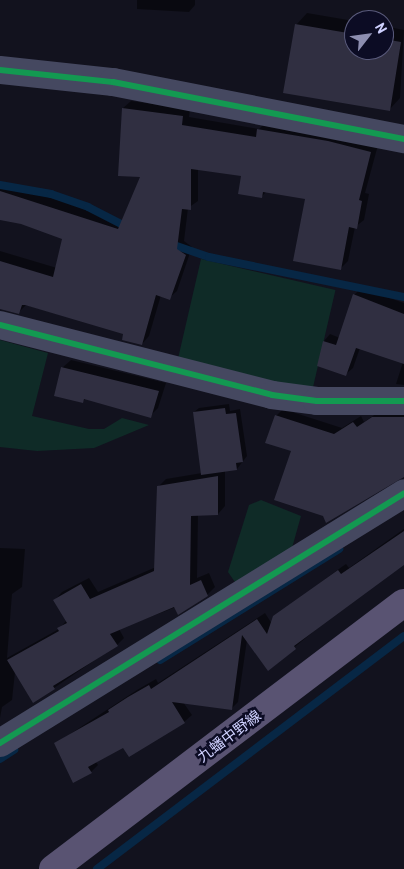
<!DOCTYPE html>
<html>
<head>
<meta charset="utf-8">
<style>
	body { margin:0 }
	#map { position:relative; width:404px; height:869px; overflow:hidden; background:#12121e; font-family:Barlow,"Noto Sans JP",sans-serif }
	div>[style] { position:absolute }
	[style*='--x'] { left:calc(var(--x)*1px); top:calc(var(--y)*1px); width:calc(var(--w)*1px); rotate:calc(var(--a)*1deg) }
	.green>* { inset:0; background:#0f2b27; transform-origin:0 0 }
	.shadow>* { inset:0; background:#0007 }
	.stream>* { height:8px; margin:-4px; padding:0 4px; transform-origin:4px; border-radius:4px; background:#072745 }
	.building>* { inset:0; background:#302f41 }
	.minor>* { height:28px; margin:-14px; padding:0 14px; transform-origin:14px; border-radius:14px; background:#454860 }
	.major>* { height:28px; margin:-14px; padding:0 14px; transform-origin:14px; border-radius:14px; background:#595372 }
	.cycleway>* { height:6px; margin:-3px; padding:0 3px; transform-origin:3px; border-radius:3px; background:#139951 }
	span { translate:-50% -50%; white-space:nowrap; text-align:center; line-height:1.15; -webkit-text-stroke:5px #0c0c24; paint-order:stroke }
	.street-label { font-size:15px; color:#cfd1ff }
	.north { position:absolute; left:344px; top:10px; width:50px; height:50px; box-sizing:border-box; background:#0c0c24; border:1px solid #5a5b7c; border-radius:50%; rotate:60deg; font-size:14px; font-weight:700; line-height:20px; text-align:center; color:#cfd1ff }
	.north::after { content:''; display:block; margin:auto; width:18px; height:22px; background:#8d8eb0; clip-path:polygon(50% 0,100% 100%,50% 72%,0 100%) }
</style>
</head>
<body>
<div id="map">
	<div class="green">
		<div style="left:201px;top:259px;width:138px;height:107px;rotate:13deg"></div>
		<div style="clip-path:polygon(0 340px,48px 353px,32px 416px,89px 429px,104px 429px,122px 418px,149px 425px,94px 448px,37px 451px,0 447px)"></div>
		<div style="clip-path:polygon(261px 500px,301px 516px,290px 555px,237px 585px,228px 572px,249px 505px)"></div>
	</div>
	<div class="shadow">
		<div style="clip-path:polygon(137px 0,195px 0,195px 5px,189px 12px,137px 9px)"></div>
		<div style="clip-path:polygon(307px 13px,354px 21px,354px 50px,384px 50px,384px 26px,404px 30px,400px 98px,389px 110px,296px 25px)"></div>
		<div style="clip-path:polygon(131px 101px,190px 109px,189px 117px,259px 129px,266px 122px,378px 145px,365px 193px,369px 194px,364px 220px,355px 227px,348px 261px,340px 269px,307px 198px,266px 192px,261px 197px,243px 175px,198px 169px,198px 201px,188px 208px,184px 241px,192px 247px,177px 291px,169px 298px,161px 295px,149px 336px,142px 344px,125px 333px,26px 305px,19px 312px,0 308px,0 251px,57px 268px,63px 238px,22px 223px,0 219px,0 185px,3px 182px,122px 221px,142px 176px,123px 108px)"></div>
		<div style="clip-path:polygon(361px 288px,404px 303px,404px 385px,396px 384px,403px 362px,360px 348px,353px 368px,346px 374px,318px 365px,324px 341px,330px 334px,340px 338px,354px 295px)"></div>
		<div style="clip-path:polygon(71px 360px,166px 383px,158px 408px,150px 416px,86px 398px,83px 401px,62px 368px)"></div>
		<div style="clip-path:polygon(229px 404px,230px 411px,240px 409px,247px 456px,237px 469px,225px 470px,225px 506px,218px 514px,198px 515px,197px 578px,209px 573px,215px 587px,207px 595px,119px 629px,124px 638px,117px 645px,54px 688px,15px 672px,12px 700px,2px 707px,0 718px,0 548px,25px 549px,22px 587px,12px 594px,7px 658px,59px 629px,67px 620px,55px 600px,62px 592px,89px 578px,98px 592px,156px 567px,158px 487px,166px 479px,202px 473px,194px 412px,199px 408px)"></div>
		<div style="clip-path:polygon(283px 409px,342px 428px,361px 416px,364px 422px,380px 411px,404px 410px,404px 476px,292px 451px,276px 416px)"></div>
		<div style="clip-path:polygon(404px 529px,404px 563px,336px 613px,268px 669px,247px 640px,238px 702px,231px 709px,183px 702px,192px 715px,184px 722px,124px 746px,96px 762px,98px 765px,91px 772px,55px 744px,137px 690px,156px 679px,158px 683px,265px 613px,272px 624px,279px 613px,343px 566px,346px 564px,349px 568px)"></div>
	</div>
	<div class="stream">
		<div style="--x:0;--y:185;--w:52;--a:10"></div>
		<div style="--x:51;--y:194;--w:39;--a:19"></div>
		<div style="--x:88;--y:207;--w:46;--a:27.1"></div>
		<div style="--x:168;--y:243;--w:43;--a:18.9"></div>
		<div style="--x:209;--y:257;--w:199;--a:11.6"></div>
		<div style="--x:160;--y:660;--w:211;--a:-31.8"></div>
		<div style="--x:0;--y:759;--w:17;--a:-33"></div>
		<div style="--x:97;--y:869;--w:385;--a:-37.2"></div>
	</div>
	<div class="building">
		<div style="clip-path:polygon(295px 24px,354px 34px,354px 50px,384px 50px,384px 39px,401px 42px,390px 111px,283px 93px)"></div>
		<div style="clip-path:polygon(122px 108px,183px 116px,182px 125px,256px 137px,257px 129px,328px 141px,371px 152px,359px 200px,362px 201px,357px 229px,349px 227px,341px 270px,293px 261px,305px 199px,263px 192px,262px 198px,238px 194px,241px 176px,191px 169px,191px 210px,182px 209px,177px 249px,186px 255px,170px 300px,156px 295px,142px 345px,122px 340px,123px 334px,25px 305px,22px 305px,19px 314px,0 309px,0 261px,53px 277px,62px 239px,21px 224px,0 220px,0 191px,118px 229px,140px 177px,118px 176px)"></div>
		<div style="clip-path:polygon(353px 294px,404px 314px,404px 364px,356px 348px,346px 376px,317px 366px,323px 341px,336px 345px)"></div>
		<div style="clip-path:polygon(61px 367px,159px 391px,151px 418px,84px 399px,83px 403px,54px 396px)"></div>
		<div style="clip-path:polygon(225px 408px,226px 414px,236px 413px,243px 462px,236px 463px,237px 470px,201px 475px,193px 412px)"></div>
		<div style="clip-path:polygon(275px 415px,334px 434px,353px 422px,357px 427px,372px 417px,404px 417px,404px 477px,326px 523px,323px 516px,274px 500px,291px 451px,265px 443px)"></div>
		<div style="clip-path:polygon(218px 476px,218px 515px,191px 516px,190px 585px,201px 580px,208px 596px,178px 615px,174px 607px,110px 634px,118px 646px,53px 686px,55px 689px,33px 703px,7px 660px,59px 631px,57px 628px,67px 623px,53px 600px,81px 584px,90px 599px,154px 571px,157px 486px)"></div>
		<div style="clip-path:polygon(404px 531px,404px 565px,294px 646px,296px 649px,268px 671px,242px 635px,232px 710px,172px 702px,185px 723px,129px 757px,123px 748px,88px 767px,92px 773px,73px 783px,54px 743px,109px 712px,108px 710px,128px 697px,149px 685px,151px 689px,257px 619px,267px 634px,273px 616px,338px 570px,341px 574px)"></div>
	</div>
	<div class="minor">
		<div style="--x:0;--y:70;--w:114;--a:6.1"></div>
		<div style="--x:113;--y:82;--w:297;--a:11.1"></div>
		<div style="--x:0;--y:325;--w:281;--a:14.4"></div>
		<div style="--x:272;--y:395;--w:45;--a:7.6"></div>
		<div style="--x:317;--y:401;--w:87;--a:0"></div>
		<div style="--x:0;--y:743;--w:475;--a:-31.7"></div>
	</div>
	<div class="major">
		<div style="--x:53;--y:869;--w:440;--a:-37.2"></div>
	</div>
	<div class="cycleway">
		<div style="--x:0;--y:70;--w:114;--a:6.1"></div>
		<div style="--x:113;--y:82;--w:297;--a:11.1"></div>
		<div style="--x:0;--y:325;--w:281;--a:14.4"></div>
		<div style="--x:272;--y:395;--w:45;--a:7.6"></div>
		<div style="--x:317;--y:401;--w:87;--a:0"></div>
		<div style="--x:0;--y:743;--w:475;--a:-31.7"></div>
	</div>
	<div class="street-label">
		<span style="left:229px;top:736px;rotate:-37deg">九蟠中野線</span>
	</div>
	<div class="north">N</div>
</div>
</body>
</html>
